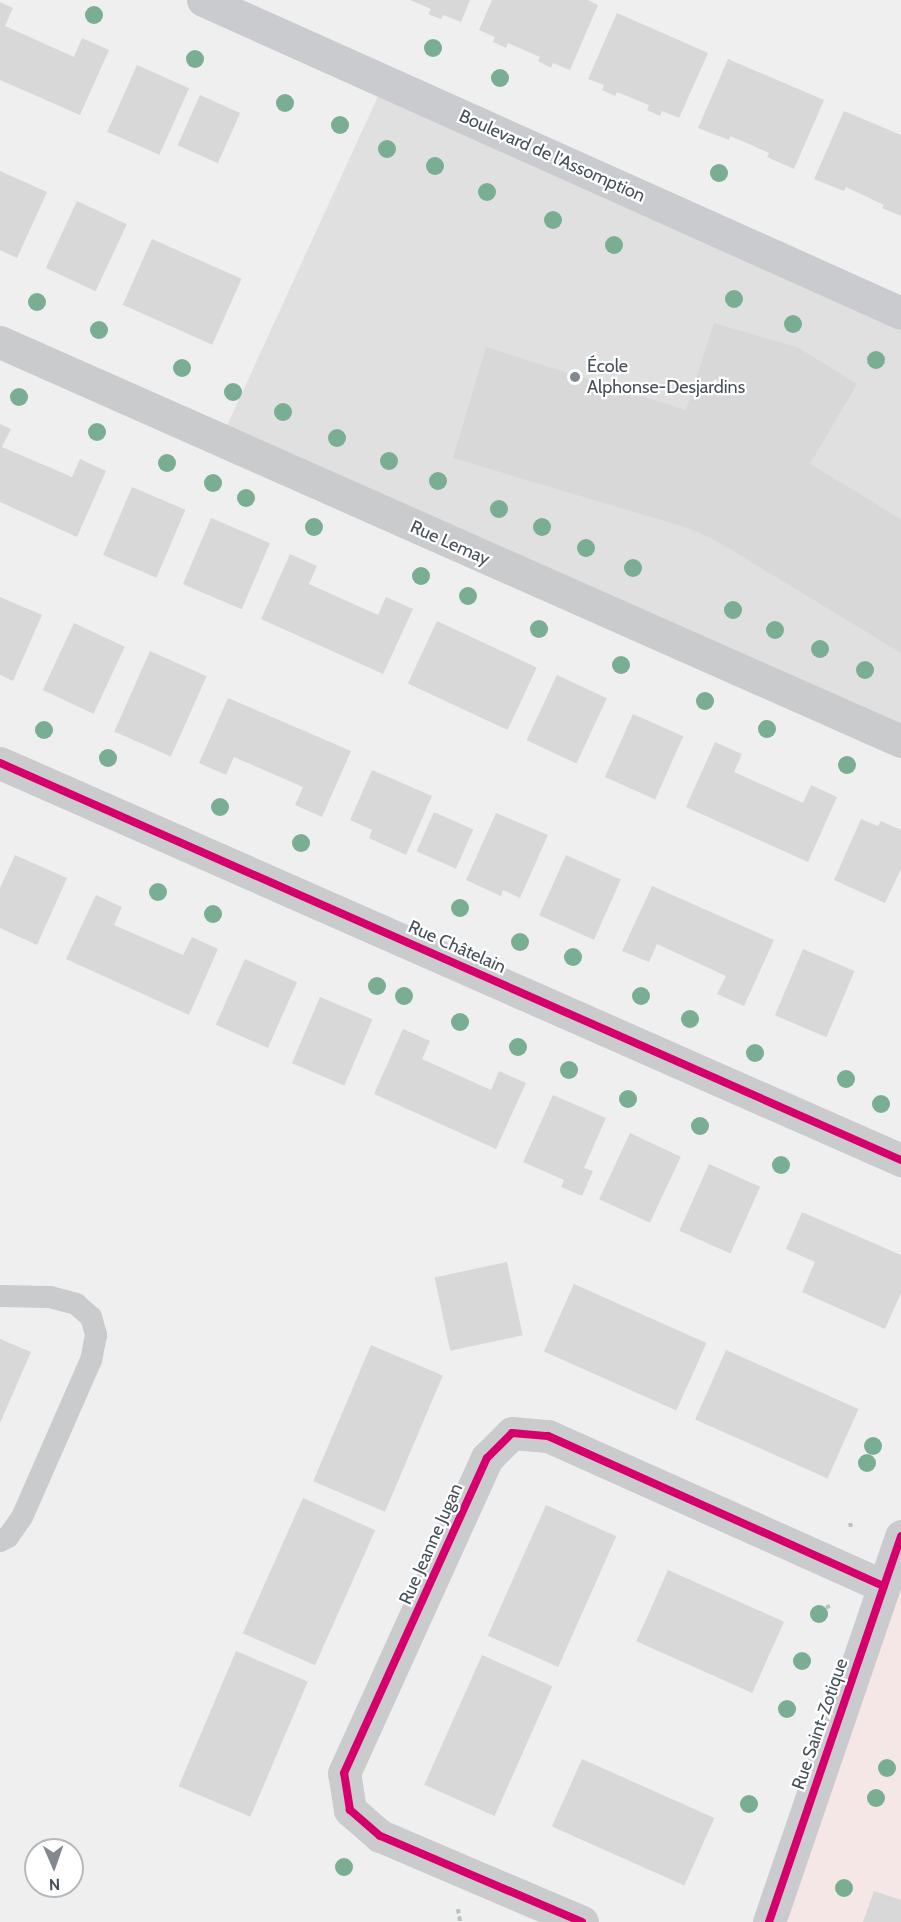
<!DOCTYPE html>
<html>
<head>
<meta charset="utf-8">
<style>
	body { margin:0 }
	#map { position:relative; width:901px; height:1922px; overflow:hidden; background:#efefef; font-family:Cabin,sans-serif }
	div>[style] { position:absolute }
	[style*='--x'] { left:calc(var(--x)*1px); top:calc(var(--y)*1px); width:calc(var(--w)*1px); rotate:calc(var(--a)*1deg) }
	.education>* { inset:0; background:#e1e0e0 }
	.medical>* { inset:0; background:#f4e7e6 }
	.building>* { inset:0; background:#d8d8d9; transform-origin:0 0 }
	.path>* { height:4px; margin-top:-2px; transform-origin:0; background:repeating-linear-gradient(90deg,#b7c3bf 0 4.5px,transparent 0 7.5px) }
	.lane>* { height:22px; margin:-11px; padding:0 11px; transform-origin:11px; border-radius:11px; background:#c9cbcd }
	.street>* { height:33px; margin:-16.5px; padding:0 16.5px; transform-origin:16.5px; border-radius:16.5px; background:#c9cbcd }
	.secondary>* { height:33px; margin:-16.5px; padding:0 16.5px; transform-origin:16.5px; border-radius:16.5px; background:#cacbce }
	.cycleway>* { height:8px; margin:-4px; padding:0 4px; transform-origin:4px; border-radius:4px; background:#d6006c }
	.trees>* { width:18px; height:18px; margin:-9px; border-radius:50%; background:#7aae93 }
	.dots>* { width:16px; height:16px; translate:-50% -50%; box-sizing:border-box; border:3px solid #fff; border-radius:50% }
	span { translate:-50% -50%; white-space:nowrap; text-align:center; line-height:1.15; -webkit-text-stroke:4.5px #fff; paint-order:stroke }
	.street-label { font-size:18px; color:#47515a }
	.poi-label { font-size:18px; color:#47515a }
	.left { translate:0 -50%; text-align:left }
	.north { position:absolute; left:24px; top:1838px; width:60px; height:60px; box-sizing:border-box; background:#fff; border:2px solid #b5b9bd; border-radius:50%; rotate:178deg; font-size:16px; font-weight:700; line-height:24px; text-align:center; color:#47515a }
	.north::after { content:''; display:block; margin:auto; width:21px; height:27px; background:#82888e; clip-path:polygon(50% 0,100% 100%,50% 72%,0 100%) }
</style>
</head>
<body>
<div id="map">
	<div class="education">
		<div style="clip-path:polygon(385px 81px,901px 313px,901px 741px,220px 441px)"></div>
	</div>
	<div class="medical">
		<div style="clip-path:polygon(901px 1536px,901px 1922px,769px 1922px)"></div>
	</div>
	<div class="building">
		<div style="clip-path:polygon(410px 0,470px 0,461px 22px,443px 15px,441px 19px,428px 14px,431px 9px)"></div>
		<div style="clip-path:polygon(492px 0,588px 0,598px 5px,570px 70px,553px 63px,551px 68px,538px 61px,540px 57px,508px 43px,506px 48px,493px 42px,495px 37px,479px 30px)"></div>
		<div style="clip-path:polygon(0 2px,13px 8px,5px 26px,74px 57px,82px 38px,109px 50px,80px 115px,0 80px)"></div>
		<div style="clip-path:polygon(617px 13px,708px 53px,679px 118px,662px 111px,660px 116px,647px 110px,649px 105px,617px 92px,615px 96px,602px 90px,604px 85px,588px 79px)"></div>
		<div style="clip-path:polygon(728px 59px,824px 100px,794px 169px,767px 157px,769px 153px,749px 144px,730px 136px,729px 140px,698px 128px)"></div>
		<div style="left:137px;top:65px;width:57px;height:73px;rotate:24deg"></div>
		<div style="left:200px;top:95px;width:44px;height:55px;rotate:24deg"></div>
		<div style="clip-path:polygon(844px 111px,901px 135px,901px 216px,882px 208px,884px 205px,846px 187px,844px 191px,814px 179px)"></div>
		<div style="clip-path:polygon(0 171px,47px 192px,17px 258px,0 250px)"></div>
		<div style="left:77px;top:201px;width:55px;height:74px;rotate:25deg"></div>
		<div style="left:152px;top:239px;width:98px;height:72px;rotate:24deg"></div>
		<div style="clip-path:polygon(714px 323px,797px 347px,857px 384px,810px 464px,901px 519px,901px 653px,715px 540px,691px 529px,453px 458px,486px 347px,686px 410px)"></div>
		<div style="clip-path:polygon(0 424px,11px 429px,2px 447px,72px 477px,80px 459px,106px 471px,77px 537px,0 502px)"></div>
		<div style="left:132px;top:487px;width:58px;height:74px;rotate:23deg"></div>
		<div style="left:211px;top:518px;width:64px;height:72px;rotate:23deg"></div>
		<div style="clip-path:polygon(290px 554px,317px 566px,309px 584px,378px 615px,386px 597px,413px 609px,383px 674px,261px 619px)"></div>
		<div style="clip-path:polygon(0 597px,42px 615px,13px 681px,0 675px)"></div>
		<div style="left:437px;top:621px;width:110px;height:69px;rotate:25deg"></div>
		<div style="left:74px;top:623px;width:56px;height:74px;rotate:25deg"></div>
		<div style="left:150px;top:651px;width:62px;height:88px;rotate:24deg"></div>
		<div style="left:557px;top:675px;width:55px;height:72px;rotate:25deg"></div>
		<div style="clip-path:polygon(228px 698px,351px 751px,322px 817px,295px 805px,303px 787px,234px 757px,226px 775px,199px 763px)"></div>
		<div style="left:633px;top:714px;width:55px;height:69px;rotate:24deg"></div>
		<div style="clip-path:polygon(715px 742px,742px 754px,734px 772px,803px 803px,811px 785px,837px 797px,808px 862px,686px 807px)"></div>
		<div style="clip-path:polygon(372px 770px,432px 796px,406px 855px,369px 838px,372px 830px,350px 820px)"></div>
		<div style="left:434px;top:812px;width:43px;height:43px;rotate:24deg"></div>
		<div style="clip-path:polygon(496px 813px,548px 835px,520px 898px,503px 890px,501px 896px,466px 880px)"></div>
		<div style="clip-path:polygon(861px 819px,878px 826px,881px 821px,901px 830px,901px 869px,885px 903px,834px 880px)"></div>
		<div style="clip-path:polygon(15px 855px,67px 878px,37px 945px,0 928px,0 888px)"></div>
		<div style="left:566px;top:855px;width:60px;height:66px;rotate:24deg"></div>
		<div style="clip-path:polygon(652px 886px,774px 940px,744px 1006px,717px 994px,726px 976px,657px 944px,649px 962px,622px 951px)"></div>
		<div style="clip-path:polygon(96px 895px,122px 907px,114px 925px,183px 955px,192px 937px,218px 949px,189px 1015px,66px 959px)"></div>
		<div style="left:803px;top:949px;width:56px;height:72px;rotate:23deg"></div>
		<div style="left:245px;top:959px;width:57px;height:72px;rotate:24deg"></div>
		<div style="left:320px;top:997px;width:57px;height:72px;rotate:23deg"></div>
		<div style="clip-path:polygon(403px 1029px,430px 1041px,422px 1059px,491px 1090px,499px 1071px,526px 1083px,496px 1149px,374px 1094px)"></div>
		<div style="clip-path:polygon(553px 1095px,606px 1118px,584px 1168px,593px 1171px,582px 1196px,561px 1187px,564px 1180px,523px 1162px)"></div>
		<div style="left:630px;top:1133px;width:56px;height:73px;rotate:25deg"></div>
		<div style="left:709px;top:1164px;width:56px;height:73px;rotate:24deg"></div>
		<div style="clip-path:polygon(802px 1212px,901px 1255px,901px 1293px,885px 1329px,802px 1292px,815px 1262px,786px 1249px)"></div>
		<div style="left:507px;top:1262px;width:75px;height:74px;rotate:78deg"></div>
		<div style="left:574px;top:1284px;width:145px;height:74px;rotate:24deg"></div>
		<div style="clip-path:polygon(0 1339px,31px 1352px,0 1423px)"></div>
		<div style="left:371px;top:1345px;width:78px;height:148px;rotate:23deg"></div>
		<div style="left:726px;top:1350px;width:145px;height:76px;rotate:24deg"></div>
		<div style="left:303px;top:1498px;width:79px;height:148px;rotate:24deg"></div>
		<div style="left:546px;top:1505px;width:77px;height:143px;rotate:24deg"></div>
		<div style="left:668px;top:1570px;width:127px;height:78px;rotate:24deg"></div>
		<div style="left:236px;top:1651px;width:78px;height:147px;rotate:23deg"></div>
		<div style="left:482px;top:1655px;width:77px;height:142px;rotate:24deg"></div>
		<div style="left:582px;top:1759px;width:145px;height:74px;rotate:24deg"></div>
		<div style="clip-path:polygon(874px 1891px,901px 1900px,901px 1922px,863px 1922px)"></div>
	</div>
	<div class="path">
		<div style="--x:850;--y:1523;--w:4;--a:76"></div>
		<div style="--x:826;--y:1608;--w:6;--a:-31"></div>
		<div style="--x:458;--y:1909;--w:13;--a:81"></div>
	</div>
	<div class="lane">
		<div style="--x:0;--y:1296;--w:50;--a:1.1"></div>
		<div style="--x:50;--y:1297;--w:27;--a:15"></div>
		<div style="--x:76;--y:1304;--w:20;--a:41"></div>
		<div style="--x:91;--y:1317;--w:19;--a:74"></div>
		<div style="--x:96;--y:1335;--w:25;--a:101"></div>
		<div style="--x:91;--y:1360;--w:171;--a:113.7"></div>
		<div style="--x:22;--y:1517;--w:24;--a:125"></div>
		<div style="--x:8;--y:1537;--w:9;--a:153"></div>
	</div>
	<div class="street">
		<div style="--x:0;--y:342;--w:985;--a:23.89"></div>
		<div style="--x:0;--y:763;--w:985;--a:23.78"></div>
		<div style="--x:582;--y:1922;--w:220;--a:-156.9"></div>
		<div style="--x:380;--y:1836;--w:40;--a:-139"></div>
		<div style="--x:350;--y:1810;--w:37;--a:-99"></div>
		<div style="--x:344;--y:1773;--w:346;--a:-65.6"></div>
		<div style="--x:487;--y:1458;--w:35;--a:-45"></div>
		<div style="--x:512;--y:1433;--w:36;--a:5"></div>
		<div style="--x:548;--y:1436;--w:367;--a:24.1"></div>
	</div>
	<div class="secondary">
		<div style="--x:203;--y:0;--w:765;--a:24.15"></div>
		<div style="--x:769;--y:1922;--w:408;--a:-71.1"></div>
	</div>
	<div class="cycleway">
		<div style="--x:0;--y:763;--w:985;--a:23.78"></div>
		<div style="--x:582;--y:1922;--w:220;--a:-156.9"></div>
		<div style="--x:380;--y:1836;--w:40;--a:-139"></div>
		<div style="--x:350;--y:1810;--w:37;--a:-99"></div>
		<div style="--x:344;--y:1773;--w:346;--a:-65.6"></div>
		<div style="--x:487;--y:1458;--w:35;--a:-45"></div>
		<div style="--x:512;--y:1433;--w:36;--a:5"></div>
		<div style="--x:548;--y:1436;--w:367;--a:24.1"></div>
		<div style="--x:769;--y:1922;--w:408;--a:-71.1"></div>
	</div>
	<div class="trees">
		<div style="left:94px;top:15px"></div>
		<div style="left:433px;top:48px"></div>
		<div style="left:195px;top:59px"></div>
		<div style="left:500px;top:78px"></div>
		<div style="left:285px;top:103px"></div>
		<div style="left:340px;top:125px"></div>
		<div style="left:387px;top:149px"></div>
		<div style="left:435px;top:166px"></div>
		<div style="left:719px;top:173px"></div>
		<div style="left:487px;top:192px"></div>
		<div style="left:553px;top:220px"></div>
		<div style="left:614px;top:245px"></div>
		<div style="left:734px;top:299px"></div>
		<div style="left:37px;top:302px"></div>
		<div style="left:793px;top:324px"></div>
		<div style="left:99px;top:330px"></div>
		<div style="left:876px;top:360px"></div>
		<div style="left:182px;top:368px"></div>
		<div style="left:233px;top:392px"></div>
		<div style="left:19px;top:397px"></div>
		<div style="left:283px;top:412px"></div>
		<div style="left:97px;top:432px"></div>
		<div style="left:337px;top:438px"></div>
		<div style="left:389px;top:461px"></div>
		<div style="left:167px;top:463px"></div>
		<div style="left:438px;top:481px"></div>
		<div style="left:213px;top:483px"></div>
		<div style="left:246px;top:498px"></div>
		<div style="left:499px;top:509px"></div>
		<div style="left:314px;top:527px"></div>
		<div style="left:542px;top:527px"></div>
		<div style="left:586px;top:548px"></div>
		<div style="left:633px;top:568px"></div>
		<div style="left:421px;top:576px"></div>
		<div style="left:468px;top:596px"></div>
		<div style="left:733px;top:610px"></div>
		<div style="left:539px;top:629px"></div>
		<div style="left:775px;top:630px"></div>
		<div style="left:820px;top:649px"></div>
		<div style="left:621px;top:665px"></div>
		<div style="left:865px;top:670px"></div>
		<div style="left:705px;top:701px"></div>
		<div style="left:767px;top:729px"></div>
		<div style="left:44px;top:730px"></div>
		<div style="left:108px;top:758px"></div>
		<div style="left:847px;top:765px"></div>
		<div style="left:220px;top:807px"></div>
		<div style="left:301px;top:843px"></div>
		<div style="left:158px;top:892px"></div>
		<div style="left:460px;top:908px"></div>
		<div style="left:213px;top:914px"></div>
		<div style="left:520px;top:942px"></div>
		<div style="left:573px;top:957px"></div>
		<div style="left:377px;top:986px"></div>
		<div style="left:404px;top:996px"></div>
		<div style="left:641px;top:996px"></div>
		<div style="left:690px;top:1019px"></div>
		<div style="left:460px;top:1022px"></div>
		<div style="left:518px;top:1047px"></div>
		<div style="left:755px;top:1053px"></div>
		<div style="left:569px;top:1070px"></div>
		<div style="left:846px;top:1079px"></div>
		<div style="left:628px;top:1099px"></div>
		<div style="left:881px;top:1104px"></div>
		<div style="left:700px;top:1126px"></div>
		<div style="left:781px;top:1165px"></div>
		<div style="left:873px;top:1446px"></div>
		<div style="left:867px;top:1463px"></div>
		<div style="left:819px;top:1614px"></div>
		<div style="left:802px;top:1661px"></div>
		<div style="left:787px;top:1709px"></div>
		<div style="left:887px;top:1768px"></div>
		<div style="left:876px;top:1798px"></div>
		<div style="left:749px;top:1804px"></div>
		<div style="left:344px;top:1867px"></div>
		<div style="left:844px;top:1888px"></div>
	</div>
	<div class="dots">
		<div style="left:575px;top:377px;background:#82888e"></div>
	</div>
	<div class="street-label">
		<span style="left:552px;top:156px;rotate:24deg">Boulevard de l'Assomption</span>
		<span style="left:450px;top:543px;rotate:24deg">Rue Lemay</span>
		<span style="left:457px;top:947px;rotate:24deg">Rue Châtelain</span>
		<span style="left:431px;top:1544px;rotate:-66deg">Rue Jeanne Jugan</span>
		<span style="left:820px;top:1724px;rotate:-71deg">Rue Saint-Zotique</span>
	</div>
	<div class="poi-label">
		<span class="left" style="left:587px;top:377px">École<br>Alphonse-Desjardins</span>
	</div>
	<div class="north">N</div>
</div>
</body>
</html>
